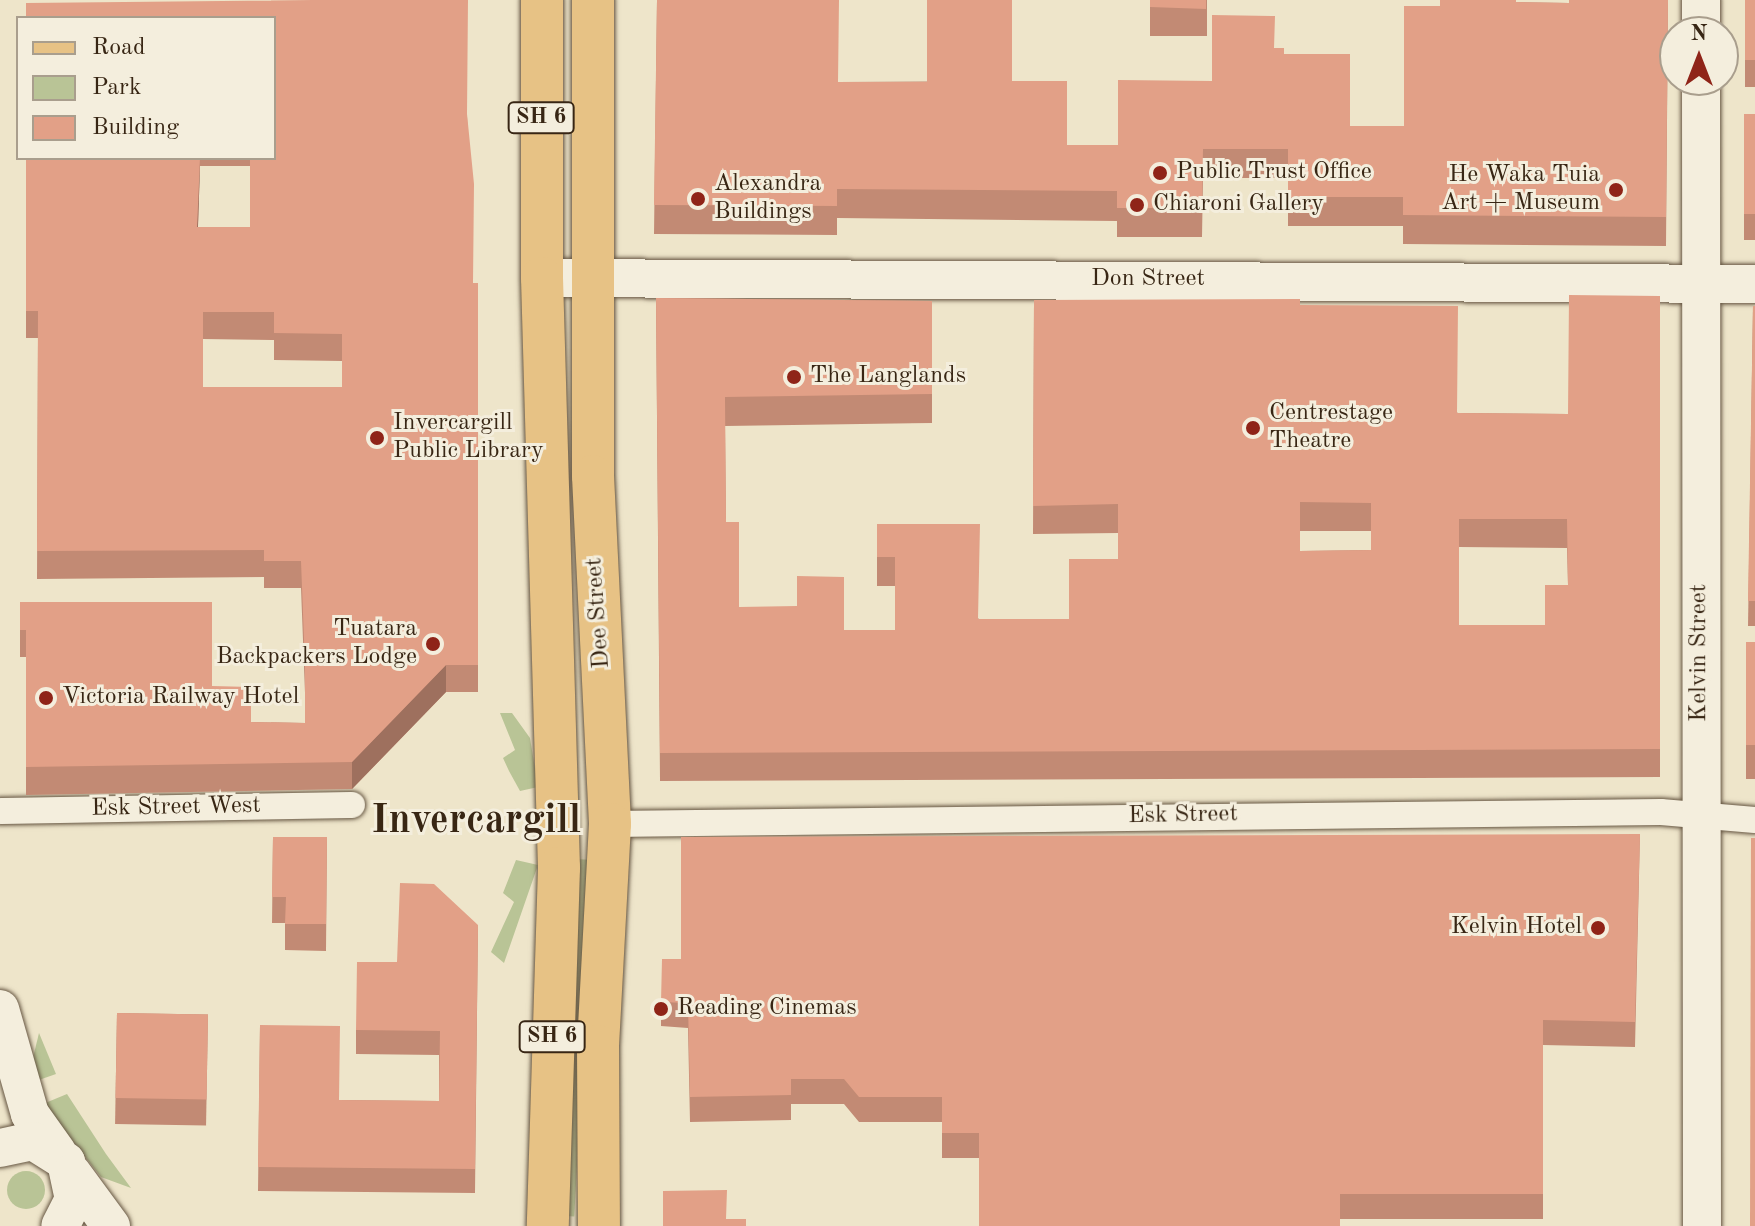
<!DOCTYPE html>
<html>
<head>
<meta charset="utf-8">
<style>
	body { margin:0 }
	#map { position:relative; width:1755px; height:1226px; overflow:hidden; background:#eee5ca; font-family:"Old Standard TT",serif }
	div>[style] { position:absolute }
	[style*='--x'] { left:calc(var(--x)*1px); top:calc(var(--y)*1px); width:calc(var(--w)*1px); rotate:calc(var(--a)*1deg) }
	.green>* { inset:0; background:#b9c496; transform-origin:0 0 }
	.round { border-radius:50% }
	.roads { filter:drop-shadow(0 0 2px #665642) drop-shadow(0 0 2px #665642) }
	.street>* { height:26px; margin:-13px; padding:0 13px; transform-origin:13px; border-radius:13px; background:#f4eedd }
	.secondary>* { height:38px; margin:-19px; padding:0 19px; transform-origin:19px; border-radius:19px; background:#f4eedd }
	.primary>* { height:42px; margin:-21px; padding:0 21px; transform-origin:21px; border-radius:21px; background:#e7c285 }
	.wall>* { inset:0; background:#c28a74; transform-origin:0 0 }
	.shaded-wall>* { inset:0; background:#9e705e }
	.building>* { inset:0; background:#e2a087; transform-origin:0 0 }
	.dots>* { width:22px; height:22px; translate:-50% -50%; box-sizing:border-box; border:4px solid #f4eedd; border-radius:50% }
	span { translate:-50% -50%; white-space:nowrap; text-align:center; line-height:1.15; -webkit-text-stroke:6px #f4eedd; paint-order:stroke }
	.shield-label span { padding:2px 6px; background:#f4eedd; border:2px solid; border-radius:6px; -webkit-text-stroke-width:0 }
	.shield-label { font-size:22px; color:#382614; font-weight:700 }
	.poi-label { font-size:24px; color:#382614 }
	.left { translate:0 -50%; text-align:left }
	.right { translate:-100% -50%; text-align:right }
	.street-label { font-size:24px; color:#382614 }
	.town-label { font-size:40px; color:#382614; font-weight:700 }
	.legend { position:absolute; left:16px; top:16px; width:260px; height:144px; box-sizing:border-box; background:#f4eedd; border:2px solid #a99e8d; margin:0; padding:10px 14px; list-style:none; font-size:24px; color:#382614 }
	.legend li { display:flex; align-items:center; gap:16px; height:40px }
	.legend b { width:40px; border:2px solid #a99e8d }
	.north { position:absolute; left:1659px; top:16px; width:80px; height:80px; box-sizing:border-box; background:#f4eedd; border:2px solid #a99e8d; border-radius:50%; rotate:0deg; font-size:22px; font-weight:700; line-height:32px; text-align:center; color:#382614 }
	.north::after { content:''; display:block; margin:auto; width:28px; height:36px; background:#8f2418; clip-path:polygon(50% 0,100% 100%,50% 72%,0 100%) }
</style>
</head>
<body>
<div id="map">
	<div class="green">
		<div style="clip-path:polygon(500px 713px,512px 713px,530px 738px,538px 787px,520px 791px,509px 771px,503px 758px,515px 750px)"></div>
		<div style="left:576px;top:859px;width:17px;height:357px;rotate:3deg"></div>
		<div style="clip-path:polygon(516px 860px,538px 865px,504px 963px,491px 952px,514px 902px,503px 893px)"></div>
		<div style="clip-path:polygon(39px 1033px,56px 1074px,36px 1081px,30px 1070px)"></div>
		<div style="clip-path:polygon(67px 1094px,106px 1154px,131px 1188px,101px 1177px,75px 1144px,50px 1128px,38px 1106px)"></div>
		<div class="round" style="left:7px;top:1171px;width:38px;height:38px"></div>
	</div>
	<div class="roads">
		<div class="street">
			<div style="--x:0;--y:811;--w:352;--a:-1"></div>
			<div style="--x:610;--y:824;--w:1051;--a:-0.65"></div>
			<div style="--x:1661;--y:812;--w:94;--a:4.9"></div>
		</div>
		<div class="secondary">
			<div style="--x:1701;--y:0;--w:32;--a:90"></div>
			<div style="--x:1701;--y:80;--w:1146;--a:89.95"></div>
			<div style="--x:542;--y:278;--w:1213;--a:0.28"></div>
			<div style="--x:0;--y:1009;--w:109;--a:74.1"></div>
			<div style="--x:30;--y:1114;--w:47;--a:54.6"></div>
			<div style="--x:0;--y:1148;--w:34;--a:-12"></div>
			<div style="--x:33;--y:1141;--w:39;--a:32"></div>
			<div style="--x:66;--y:1162;--w:38;--a:78"></div>
			<div style="--x:74;--y:1199;--w:30;--a:117"></div>
			<div style="--x:72;--y:1173;--w:66;--a:53.7"></div>
		</div>
		<div class="primary">
			<div style="--x:542;--y:0;--w:278;--a:90"></div>
			<div style="--x:542;--y:278;--w:590;--a:88.35"></div>
			<div style="--x:559;--y:868;--w:358;--a:91.8"></div>
			<div style="--x:593;--y:0;--w:476;--a:90"></div>
			<div style="--x:593;--y:476;--w:348;--a:87.2"></div>
			<div style="--x:610;--y:824;--w:222;--a:93.1"></div>
			<div style="--x:598;--y:1046;--w:180;--a:89.7"></div>
		</div>
	</div>
	<div class="wall">
		<div style="clip-path:polygon(657px 0,838px 82px,1012px 81px,1067px 145px,1118px 145px,1212px 81px,1275px 48px,1284px 54px,1350px 126px,1404px 126px,1440px 6px,1516px 2px,1569px 3px,1668px 0,1666px 246px,1403px 244px,1403px 226px,1288px 226px,1288px 178px,1203px 178px,1202px 237px,1117px 237px,1117px 221px,837px 218px,837px 235px,654px 234px)"></div>
		<div style="left:1150px;top:0;width:57px;height:36px"></div>
		<div style="left:1745px;top:0;width:10px;height:87px"></div>
		<div style="left:1744px;top:114px;width:11px;height:126px"></div>
		<div style="clip-path:polygon(evenodd,467px 116px,473px 283px,478px 283px,478px 692px,446px 692px,352px 789px,26px 795px,26px 657px,20px 657px,20px 602px,212px 686px,251px 722px,305px 723px,305px 693px,301px 588px,264px 588px,264px 577px,37px 579px,38px 338px,26px 338px,26px 158px,274px 158px,467px 116px,200px 166px,250px 166px,250px 227px,198px 227px,200px 166px,467px 116px,203px 339px,274px 340px,274px 360px,342px 361px,342px 387px,203px 387px,203px 339px)"></div>
		<div style="clip-path:polygon(evenodd,1660px 296px,1660px 777px,660px 781px,656px 298px,932px 301px,932px 423px,725px 426px,726px 522px,739px 607px,844px 630px,895px 630px,895px 586px,877px 586px,877px 524px,979px 619px,1069px 619px,1118px 559px,1118px 533px,1033px 534px,1034px 300px,1300px 305px,1458px 413px,1568px 414px,1660px 296px,1300px 531px,1371px 531px,1371px 550px,1300px 551px,1300px 531px,1660px 296px,1459px 547px,1567px 548px,1568px 585px,1545px 625px,1459px 625px,1459px 547px)"></div>
		<div style="clip-path:polygon(1753px 306px,1755px 306px,1755px 626px,1748px 626px)"></div>
		<div style="left:1746px;top:642px;width:9px;height:137px"></div>
		<div style="clip-path:polygon(1640px 834px,1635px 1047px,1543px 1045px,1543px 1219px,1340px 1219px,979px 1158px,942px 1158px,942px 1122px,859px 1122px,844px 1104px,791px 1104px,791px 1120px,690px 1122px,688px 1028px,661px 1026px,661px 1002px,681px 959px)"></div>
		<div style="clip-path:polygon(273px 837px,327px 837px,326px 951px,285px 950px,285px 923px,272px 923px)"></div>
		<div style="clip-path:polygon(478px 925px,475px 1193px,258px 1191px,260px 1025px,339px 1100px,439px 1101px,439px 1055px,356px 1054px,356px 1030px,397px 962px)"></div>
		<div style="left:117px;top:1013px;width:91px;height:111px;rotate:1deg"></div>
	</div>
	<div class="shaded-wall">
		<div style="clip-path:polygon(200px 158px,200px 166px,197px 254px,197px 227px)"></div>
		<div style="clip-path:polygon(446px 665px,446px 692px,352px 789px,352px 762px)"></div>
	</div>
	<div class="building">
		<div style="clip-path:polygon(evenodd,313px 0,468px 0,467px 114px,474px 184px,473px 283px,478px 283px,478px 665px,446px 665px,352px 762px,26px 767px,26px 630px,20px 630px,20px 602px,212px 602px,212px 686px,251px 687px,251px 722px,305px 723px,305px 666px,301px 561px,264px 561px,264px 550px,37px 551px,38px 311px,26px 311px,26px 158px,200px 158px,197px 227px,250px 227px,250px 158px,274px 158px,274px 18px,26px 18px,26px 3px,313px 0,203px 312px,274px 312px,274px 333px,342px 334px,342px 387px,203px 387px,203px 312px)"></div>
		<div style="clip-path:polygon(657px 0,839px 0,838px 82px,927px 82px,927px 0,1012px 0,1012px 81px,1067px 81px,1067px 145px,1118px 145px,1118px 80px,1212px 81px,1212px 15px,1275px 16px,1274px 48px,1284px 48px,1284px 54px,1350px 54px,1350px 126px,1404px 126px,1404px 6px,1440px 6px,1440px 0,1516px 0,1516px 2px,1569px 3px,1569px 0,1668px 0,1666px 217px,1403px 215px,1403px 197px,1288px 197px,1288px 149px,1203px 149px,1202px 208px,1117px 208px,1117px 191px,837px 189px,837px 206px,654px 205px)"></div>
		<div style="clip-path:polygon(1150px 0,1206px 0,1206px 9px,1150px 7px)"></div>
		<div style="left:1745px;top:0;width:10px;height:60px"></div>
		<div style="left:1744px;top:114px;width:11px;height:100px"></div>
		<div style="clip-path:polygon(evenodd,1569px 295px,1660px 296px,1660px 749px,660px 753px,656px 298px,932px 301px,932px 394px,725px 397px,726px 522px,739px 522px,739px 607px,797px 606px,797px 576px,844px 577px,844px 630px,895px 630px,895px 557px,877px 557px,877px 524px,980px 524px,978px 619px,1069px 619px,1069px 559px,1118px 559px,1118px 504px,1033px 506px,1034px 300px,1300px 299px,1300px 305px,1458px 306px,1457px 413px,1568px 414px,1569px 295px,1300px 502px,1371px 503px,1371px 550px,1300px 551px,1300px 502px,1569px 295px,1459px 519px,1567px 519px,1568px 585px,1545px 585px,1545px 625px,1459px 625px,1459px 519px)"></div>
		<div style="clip-path:polygon(1753px 306px,1755px 306px,1755px 601px,1748px 601px)"></div>
		<div style="left:1746px;top:642px;width:9px;height:103px"></div>
		<div style="clip-path:polygon(1640px 834px,1635px 1022px,1543px 1020px,1543px 1194px,1340px 1194px,1340px 1226px,979px 1226px,979px 1133px,942px 1133px,942px 1097px,859px 1097px,844px 1079px,791px 1079px,791px 1095px,690px 1097px,688px 1003px,661px 1002px,662px 959px,681px 959px,681px 837px)"></div>
		<div style="clip-path:polygon(273px 837px,327px 837px,326px 924px,285px 924px,286px 897px,272px 897px)"></div>
		<div style="clip-path:polygon(1751px 838px,1755px 838px,1755px 1226px,1750px 1226px)"></div>
		<div style="clip-path:polygon(400px 883px,434px 884px,478px 925px,475px 1169px,258px 1167px,260px 1025px,340px 1026px,339px 1100px,439px 1101px,440px 1031px,356px 1030px,357px 962px,397px 962px)"></div>
		<div style="left:117px;top:1013px;width:91px;height:85px;rotate:1deg"></div>
		<div style="clip-path:polygon(727px 1190px,726px 1219px,746px 1219px,746px 1226px,663px 1226px,663px 1191px)"></div>
	</div>
	<div class="dots">
		<div style="left:1160px;top:173px;background:#8f2418"></div>
		<div style="left:1616px;top:190px;background:#8f2418"></div>
		<div style="left:698px;top:199px;background:#8f2418"></div>
		<div style="left:1137px;top:205px;background:#8f2418"></div>
		<div style="left:794px;top:377px;background:#8f2418"></div>
		<div style="left:1253px;top:428px;background:#8f2418"></div>
		<div style="left:377px;top:438px;background:#8f2418"></div>
		<div style="left:433px;top:644px;background:#8f2418"></div>
		<div style="left:46px;top:698px;background:#8f2418"></div>
		<div style="left:1598px;top:928px;background:#8f2418"></div>
		<div style="left:661px;top:1009px;background:#8f2418"></div>
	</div>
	<div class="shield-label">
		<span style="left:541px;top:118px">SH 6</span>
		<span style="left:552px;top:1037px">SH 6</span>
	</div>
	<div class="poi-label">
		<span class="left" style="left:1176px;top:173px">Public Trust Office</span>
		<span class="right" style="left:1600px;top:190px">He Waka Tuia<br>Art + Museum</span>
		<span class="left" style="left:714px;top:199px">Alexandra<br>Buildings</span>
		<span class="left" style="left:1153px;top:205px">Chiaroni Gallery</span>
		<span class="left" style="left:810px;top:377px">The Langlands</span>
		<span class="left" style="left:1269px;top:428px">Centrestage<br>Theatre</span>
		<span class="left" style="left:393px;top:438px">Invercargill<br>Public Library</span>
		<span class="right" style="left:417px;top:644px">Tuatara<br>Backpackers Lodge</span>
		<span class="left" style="left:62px;top:698px">Victoria Railway Hotel</span>
		<span class="right" style="left:1582px;top:928px">Kelvin Hotel</span>
		<span class="left" style="left:677px;top:1009px">Reading Cinemas</span>
	</div>
	<div class="street-label">
		<span style="left:1148px;top:280px">Don Street</span>
		<span style="left:599px;top:613px;rotate:-94deg">Dee Street</span>
		<span style="left:1700px;top:653px;rotate:-90deg">Kelvin Street</span>
		<span style="left:176px;top:808px;rotate:-1deg">Esk Street West</span>
		<span style="left:1183px;top:816px;rotate:-1deg">Esk Street</span>
	</div>
	<div class="town-label">
		<span style="left:476px;top:822px">Invercargill</span>
	</div>
	<ul class="legend">
	<li><b style="height:10px;background:#e7c285"></b>Road</li>
	<li><b style="height:22px;background:#b9c496"></b>Park</li>
	<li><b style="height:22px;background:#e2a087"></b>Building</li>
	</ul>
	<div class="north">N</div>
</div>
</body>
</html>
